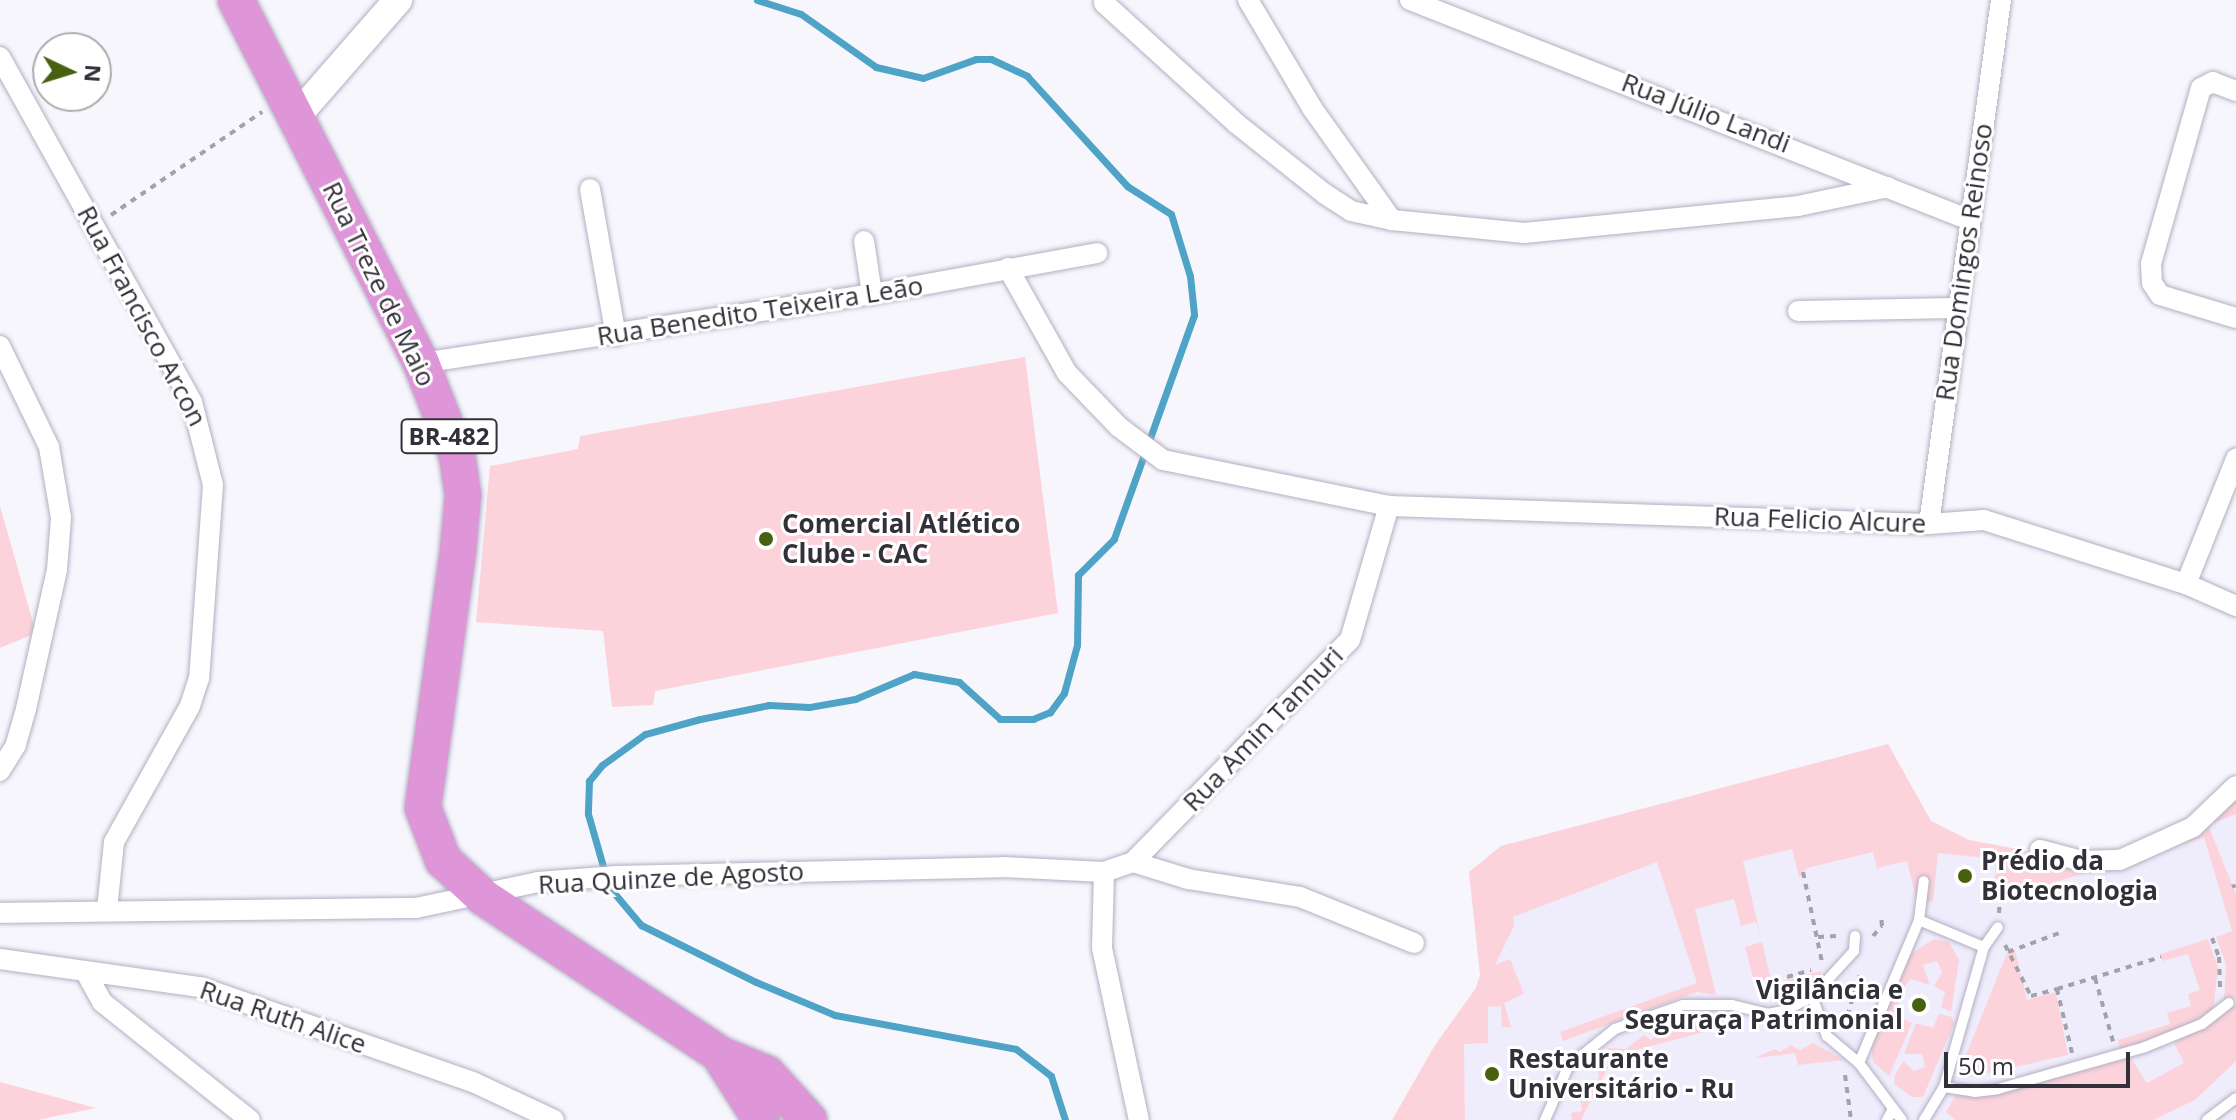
<!DOCTYPE html>
<html>
<head>
<meta charset="utf-8">
<style>
	body { margin:0 }
	#map { position:relative; width:2236px; height:1120px; overflow:hidden; background:#f7f6fd; font-family:"Open Sans",sans-serif }
	div>[style] { position:absolute }
	[style*='--x'] { left:calc(var(--x)*1px); top:calc(var(--y)*1px); width:calc(var(--w)*1px); rotate:calc(var(--a)*1deg) }
	.built>* { inset:0; background:#efecfc }
	.green>* { inset:0; background:#fcd3db }
	.stream>* { height:7px; margin:-3.5px; padding:0 3.5px; transform-origin:3.5px; border-radius:3.5px; background:#4ea3c6 }
	.path>* { height:4px; margin-top:-2px; transform-origin:0; background:repeating-linear-gradient(90deg,#a3a2a9 0 6px,transparent 0 12px) }
	.roads { filter:drop-shadow(0 0 2px #b3afc1) drop-shadow(0 0 2px #b3afc1) }
	.lane>* { height:10px; margin:-5px; padding:0 5px; transform-origin:5px; border-radius:5px; background:#fff }
	.street>* { height:20px; margin:-10px; padding:0 10px; transform-origin:10px; border-radius:10px; background:#fff }
	.secondary>* { height:28px; margin:-14px; padding:0 14px; transform-origin:14px; border-radius:14px; background:#fff }
	.highway>* { height:36px; margin:-18px; padding:0 18px; transform-origin:18px; border-radius:18px; background:#de96d8 }
	.dots>* { width:22px; height:22px; translate:-50% -50%; box-sizing:border-box; border:4px solid #fff; border-radius:50% }
	span { translate:-50% -50%; white-space:nowrap; text-align:center; line-height:1.15; -webkit-text-stroke:6px #fff; paint-order:stroke }
	.shield-label span { padding:2px 6px; background:#fff; border:2px solid; border-radius:6px; -webkit-text-stroke-width:0 }
	.shield-label { font-size:24px; color:#323038; font-weight:700 }
	.street-label { font-size:26px; color:#323038 }
	.poi-label { font-size:26px; color:#323038; font-weight:700 }
	.left { translate:0 -50%; text-align:left }
	.right { translate:-100% -50%; text-align:right }
	.north { position:absolute; left:32px; top:32px; width:80px; height:80px; box-sizing:border-box; background:#fff; border:2px solid #adacaf; border-radius:50%; rotate:94deg; font-size:22px; font-weight:700; line-height:32px; text-align:center; color:#323038 }
	.north::after { content:''; display:block; margin:auto; width:28px; height:36px; background:#486110; clip-path:polygon(50% 0,100% 100%,50% 72%,0 100%) }
	.scale { position:absolute; left:1944px; top:1052px; width:186px; height:36px; box-sizing:border-box; border:4px solid #323038; border-top:0; padding-left:10px; font-size:24px; line-height:28px; white-space:nowrap; color:#323038; -webkit-text-stroke:6px #fff; paint-order:stroke }
</style>
</head>
<body>
<div id="map">
	<div class="built">
		<div style="clip-path:polygon(1888px 744px,1931px 821px,1969px 840px,2101px 868px,2236px 794px,2236px 1120px,1428px 1120px,1465px 1104px,1463px 1043px,1480px 975px,1469px 872px,1501px 846px)"></div>
	</div>
	<div class="green">
		<div style="clip-path:polygon(1025px 357px,1058px 613px,655px 691px,653px 705px,612px 707px,603px 631px,476px 622px,490px 466px,578px 449px,580px 436px)"></div>
		<div style="clip-path:polygon(0 506px,36px 633px,0 648px)"></div>
		<div style="clip-path:polygon(1888px 744px,1931px 821px,1969px 840px,2034px 852px,2034px 863px,2058px 867px,2059px 856px,2101px 868px,2004px 898px,1994px 894px,1996px 859px,1938px 853px,1933px 901px,1918px 906px,1907px 861px,1877px 868px,1873px 852px,1807px 868px,1799px 877px,1792px 849px,1743px 861px,1770px 976px,1755px 985px,1745px 947px,1762px 942px,1756px 922px,1741px 926px,1734px 899px,1695px 909px,1716px 995px,1697px 992px,1563px 1041px,1560px 1032px,1697px 983px,1657px 862px,1513px 917px,1514px 926px,1495px 965px,1510px 959px,1524px 994px,1504px 1003px,1511px 1027px,1502px 1027px,1501px 1006px,1488px 1007px,1488px 1043px,1464px 1044px,1465px 1120px,1392px 1120px,1435px 1045px,1476px 988px,1480px 975px,1469px 872px,1501px 846px)"></div>
		<div style="clip-path:polygon(2236px 794px,2236px 814px,2208px 825px,2236px 894px,2236px 997px,2224px 1005px,2226px 964px,2216px 937px,2232px 931px,2204px 837px,2139px 857px)"></div>
		<div style="clip-path:polygon(1934px 939px,1949px 942px,1959px 960px,1951px 1012px,1941px 1007px,1945px 992px,1934px 986px,1942px 973px,1937px 961px,1923px 965px,1930px 985px,1911px 979px,1902px 989px,1892px 988px,1909px 955px)"></div>
		<div style="clip-path:polygon(2208px 939px,2218px 968px,2213px 1011px,2204px 1020px,2120px 1050px,2118px 1040px,2170px 1024px,2167px 1013px,2191px 1006px,2188px 994px,2200px 990px,2188px 954px,2163px 961px,2160px 954px)"></div>
		<div style="clip-path:polygon(2009px 948px,2015px 950px,2027px 1000px,2056px 992px,2068px 1055px,1966px 1078px,1959px 1072px)"></div>
		<div style="clip-path:polygon(1820px 971px,1822px 977px,1813px 991px,1799px 997px,1793px 991px,1774px 997px,1771px 985px)"></div>
		<div style="clip-path:polygon(1901px 994px,1895px 1015px,1912px 1023px,1889px 1076px,1873px 1062px,1871px 1046px,1891px 997px)"></div>
		<div style="clip-path:polygon(2236px 1004px,2236px 1061px,2195px 1100px,2153px 1120px,1956px 1120px,1946px 1112px,1958px 1091px,1992px 1094px,2131px 1058px,2147px 1083px,2184px 1063px,2174px 1043px)"></div>
		<div style="clip-path:polygon(1939px 1014px,1952px 1017px,1954px 1024px,1923px 1097px,1912px 1097px,1894px 1084px,1895px 1075px,1903px 1061px,1914px 1071px,1925px 1067px,1922px 1054px,1904px 1054px,1916px 1023px,1933px 1028px)"></div>
		<div style="clip-path:polygon(1732px 1017px,1738px 1023px,1617px 1055px,1610px 1052px,1611px 1062px,1581px 1120px,1572px 1120px,1571px 1113px,1582px 1111px,1580px 1097px,1591px 1095px,1589px 1081px,1599px 1079px,1597px 1064px,1607px 1061px,1608px 1048px,1626px 1049px,1644px 1035px,1651px 1040px,1661px 1030px,1668px 1036px,1679px 1027px,1688px 1033px,1697px 1022px,1704px 1028px,1714px 1020px,1722px 1026px)"></div>
		<div style="clip-path:polygon(1813px 1043px,1844px 1060px,1798px 1065px,1795px 1053px,1755px 1058px,1775px 1049px,1780px 1052px,1791px 1045px,1800px 1050px)"></div>
		<div style="clip-path:polygon(0 1082px,96px 1108px,37px 1120px,0 1120px)"></div>
	</div>
	<div class="stream">
		<div style="--x:757;--y:0;--w:46;--a:17.7"></div>
		<div style="--x:801;--y:14;--w:92;--a:35.2"></div>
		<div style="--x:876;--y:67;--w:48;--a:13.2"></div>
		<div style="--x:923;--y:78;--w:56;--a:-19.7"></div>
		<div style="--x:976;--y:59;--w:15;--a:0"></div>
		<div style="--x:991;--y:59;--w:40;--a:25"></div>
		<div style="--x:1027;--y:76;--w:149;--a:47.7"></div>
		<div style="--x:1127;--y:186;--w:52;--a:32.5"></div>
		<div style="--x:1171;--y:214;--w:65;--a:73"></div>
		<div style="--x:1190;--y:276;--w:39;--a:84"></div>
		<div style="--x:1194;--y:315;--w:238;--a:109.7"></div>
		<div style="--x:1114;--y:539;--w:51;--a:135"></div>
		<div style="--x:1078;--y:575;--w:70;--a:90.8"></div>
		<div style="--x:1077;--y:645;--w:50;--a:105.2"></div>
		<div style="--x:1064;--y:693;--w:24;--a:126"></div>
		<div style="--x:1050;--y:712;--w:18;--a:158"></div>
		<div style="--x:1033;--y:719;--w:33;--a:180"></div>
		<div style="--x:1000;--y:719;--w:55;--a:-137.9"></div>
		<div style="--x:959;--y:682;--w:46;--a:-169.9"></div>
		<div style="--x:914;--y:674;--w:64;--a:157"></div>
		<div style="--x:855;--y:699;--w:47;--a:170.1"></div>
		<div style="--x:809;--y:707;--w:40;--a:-177.1"></div>
		<div style="--x:769;--y:705;--w:70;--a:168.5"></div>
		<div style="--x:700;--y:719;--w:57;--a:164.7"></div>
		<div style="--x:645;--y:734;--w:53;--a:144.2"></div>
		<div style="--x:602;--y:765;--w:21;--a:129"></div>
		<div style="--x:589;--y:781;--w:33;--a:92"></div>
		<div style="--x:588;--y:814;--w:76;--a:74"></div>
		<div style="--x:609;--y:887;--w:50;--a:49.9"></div>
		<div style="--x:641;--y:925;--w:128;--a:26.4"></div>
		<div style="--x:756;--y:982;--w:86;--a:22.7"></div>
		<div style="--x:835;--y:1015;--w:184;--a:10.6"></div>
		<div style="--x:1016;--y:1049;--w:44;--a:37.6"></div>
		<div style="--x:1051;--y:1076;--w:46;--a:72.3"></div>
	</div>
	<div class="path">
		<div style="--x:111;--y:215;--w:183;--a:-34.3"></div>
		<div style="--x:1803;--y:872;--w:92;--a:78.1"></div>
		<div style="--x:2232;--y:887;--w:4;--a:-27"></div>
		<div style="--x:1999;--y:913;--w:14;--a:-86"></div>
		<div style="--x:1873;--y:936;--w:13;--a:-48"></div>
		<div style="--x:1882;--y:926;--w:11;--a:-95"></div>
		<div style="--x:1818;--y:937;--w:19;--a:-3"></div>
		<div style="--x:2212;--y:938;--w:20;--a:70"></div>
		<div style="--x:2219;--y:957;--w:33;--a:88"></div>
		<div style="--x:2005;--y:945;--w:57;--a:63"></div>
		<div style="--x:2031;--y:996;--w:27;--a:-15"></div>
		<div style="--x:2008;--y:952;--w:58;--a:-20.3"></div>
		<div style="--x:1787;--y:977;--w:25;--a:-16"></div>
		<div style="--x:2095;--y:978;--w:66;--a:74.1"></div>
		<div style="--x:1844;--y:1027;--w:59;--a:-73.1"></div>
		<div style="--x:2072;--y:1053;--w:66;--a:-103.2"></div>
		<div style="--x:2057;--y:989;--w:109;--a:-17.1"></div>
		<div style="--x:1845;--y:1075;--w:45;--a:82.4"></div>
	</div>
	<div class="roads">
		<div class="lane">
			<div style="--x:1919;--y:920;--w:70;--a:22.6"></div>
			<div style="--x:1812;--y:997;--w:42;--a:69"></div>
			<div style="--x:1827;--y:1036;--w:42;--a:40.2"></div>
			<div style="--x:1859;--y:1063;--w:155;--a:-67.2"></div>
			<div style="--x:1919;--y:920;--w:39;--a:-83"></div>
			<div style="--x:1859;--y:1063;--w:71;--a:53"></div>
			<div style="--x:1944;--y:1087;--w:146;--a:-74.1"></div>
			<div style="--x:1984;--y:947;--w:24;--a:-55"></div>
			<div style="--x:1545;--y:1120;--w:58;--a:-66.5"></div>
			<div style="--x:1568;--y:1067;--w:60;--a:-39"></div>
			<div style="--x:1615;--y:1029;--w:72;--a:-19.4"></div>
			<div style="--x:1683;--y:1005;--w:49;--a:0"></div>
			<div style="--x:1732;--y:1005;--w:36;--a:14"></div>
			<div style="--x:1767;--y:1014;--w:17;--a:-10"></div>
			<div style="--x:1784;--y:1011;--w:31;--a:-27"></div>
			<div style="--x:1812;--y:997;--w:62;--a:-47.6"></div>
			<div style="--x:1854;--y:951;--w:15;--a:-86"></div>
			<div style="--x:1887;--y:1120;--w:13;--a:-61"></div>
			<div style="--x:1924;--y:1120;--w:39;--a:-59"></div>
			<div style="--x:1944;--y:1087;--w:31;--a:9"></div>
			<div style="--x:1975;--y:1092;--w:23;--a:-7"></div>
			<div style="--x:1998;--y:1089;--w:153;--a:-15.9"></div>
			<div style="--x:2145;--y:1047;--w:61;--a:-22"></div>
			<div style="--x:2202;--y:1024;--w:34;--a:-38"></div>
			<div style="--x:2207;--y:1120;--w:36;--a:-37"></div>
		</div>
		<div class="street">
			<div style="--x:1248;--y:0;--w:126;--a:59.3"></div>
			<div style="--x:1312;--y:108;--w:138;--a:54.5"></div>
			<div style="--x:1392;--y:220;--w:133;--a:5.6"></div>
			<div style="--x:1524;--y:233;--w:275;--a:-5.6"></div>
			<div style="--x:1798;--y:206;--w:92;--a:-11.9"></div>
			<div style="--x:1410;--y:0;--w:599;--a:21.46"></div>
			<div style="--x:1104;--y:3;--w:180;--a:42.3"></div>
			<div style="--x:1237;--y:124;--w:112;--a:38.5"></div>
			<div style="--x:1325;--y:194;--w:31;--a:33"></div>
			<div style="--x:1351;--y:211;--w:42;--a:12.4"></div>
			<div style="--x:0;--y:57;--w:395;--a:60.9"></div>
			<div style="--x:192;--y:402;--w:86;--a:75.8"></div>
			<div style="--x:213;--y:485;--w:194;--a:94.1"></div>
			<div style="--x:199;--y:678;--w:29;--a:108"></div>
			<div style="--x:190;--y:706;--w:156;--a:119.2"></div>
			<div style="--x:114;--y:842;--w:68;--a:95.9"></div>
			<div style="--x:2236;--y:91;--w:25;--a:-159"></div>
			<div style="--x:2213;--y:82;--w:13;--a:153"></div>
			<div style="--x:2201;--y:88;--w:183;--a:105.9"></div>
			<div style="--x:2151;--y:264;--w:19;--a:87"></div>
			<div style="--x:2152;--y:283;--w:14;--a:56"></div>
			<div style="--x:2160;--y:295;--w:79;--a:16.8"></div>
			<div style="--x:590;--y:189;--w:149;--a:80"></div>
			<div style="--x:864;--y:241;--w:54;--a:81.4"></div>
			<div style="--x:1008;--y:268;--w:120;--a:60.7"></div>
			<div style="--x:1067;--y:373;--w:75;--a:46.1"></div>
			<div style="--x:1119;--y:427;--w:55;--a:36.9"></div>
			<div style="--x:1163;--y:460;--w:231;--a:11.5"></div>
			<div style="--x:1389;--y:506;--w:540;--a:1.91"></div>
			<div style="--x:1929;--y:524;--w:55;--a:-4.2"></div>
			<div style="--x:1984;--y:520;--w:212;--a:17.6"></div>
			<div style="--x:2186;--y:584;--w:55;--a:23.7"></div>
			<div style="--x:1798;--y:311;--w:158;--a:-1.1"></div>
			<div style="--x:0;--y:346;--w:112;--a:64.1"></div>
			<div style="--x:49;--y:447;--w:72;--a:80.4"></div>
			<div style="--x:61;--y:518;--w:52;--a:94.4"></div>
			<div style="--x:57;--y:570;--w:142;--a:102.6"></div>
			<div style="--x:26;--y:709;--w:37;--a:106"></div>
			<div style="--x:16;--y:745;--w:31;--a:122"></div>
			<div style="--x:421;--y:363;--w:456;--a:-8.7"></div>
			<div style="--x:872;--y:294;--w:229;--a:-10.3"></div>
			<div style="--x:1929;--y:524;--w:529;--a:-82.18"></div>
			<div style="--x:2186;--y:584;--w:135;--a:-68.2"></div>
			<div style="--x:2040;--y:850;--w:43;--a:14.7"></div>
			<div style="--x:2082;--y:861;--w:38;--a:-2"></div>
			<div style="--x:2120;--y:860;--w:80;--a:-24.3"></div>
			<div style="--x:2193;--y:827;--w:59;--a:-43.6"></div>
			<div style="--x:1133;--y:862;--w:58;--a:17.2"></div>
			<div style="--x:1188;--y:879;--w:113;--a:9.1"></div>
			<div style="--x:1300;--y:897;--w:123;--a:22"></div>
			<div style="--x:1104;--y:872;--w:76;--a:91.5"></div>
			<div style="--x:1102;--y:948;--w:176;--a:77.9"></div>
			<div style="--x:0;--y:913;--w:416;--a:-0.7"></div>
			<div style="--x:416;--y:908;--w:125;--a:-12"></div>
			<div style="--x:538;--y:882;--w:79;--a:-4.3"></div>
			<div style="--x:617;--y:876;--w:386;--a:-1.3"></div>
			<div style="--x:1003;--y:867;--w:101;--a:2.8"></div>
			<div style="--x:1104;--y:872;--w:31;--a:-19"></div>
			<div style="--x:1133;--y:862;--w:310;--a:-45.7"></div>
			<div style="--x:1350;--y:640;--w:140;--a:-73.8"></div>
			<div style="--x:0;--y:959;--w:202;--a:8"></div>
			<div style="--x:200;--y:987;--w:291;--a:19.2"></div>
			<div style="--x:475;--y:1083;--w:87;--a:25.1"></div>
			<div style="--x:85;--y:971;--w:35;--a:61"></div>
			<div style="--x:102;--y:1002;--w:189;--a:38.6"></div>
		</div>
		<div class="secondary">
			<div style="--x:295;--y:118;--w:157;--a:-48.9"></div>
		</div>
		<div class="highway">
			<div style="--x:236;--y:0;--w:407;--a:63"></div>
			<div style="--x:421;--y:363;--w:99;--a:68.6"></div>
			<div style="--x:457;--y:455;--w:40;--a:81.5"></div>
			<div style="--x:463;--y:495;--w:56;--a:95.1"></div>
			<div style="--x:458;--y:551;--w:259;--a:97.8"></div>
			<div style="--x:423;--y:808;--w:56;--a:69"></div>
			<div style="--x:443;--y:860;--w:54;--a:42.8"></div>
			<div style="--x:483;--y:897;--w:283;--a:33.6"></div>
			<div style="--x:719;--y:1054;--w:52;--a:22.6"></div>
			<div style="--x:767;--y:1074;--w:62;--a:47.6"></div>
			<div style="--x:719;--y:1054;--w:78;--a:57.5"></div>
		</div>
	</div>
	<div class="dots">
		<div style="left:766px;top:539px;background:#486110"></div>
		<div style="left:1965px;top:876px;background:#486110"></div>
		<div style="left:1919px;top:1005px;background:#486110"></div>
		<div style="left:1492px;top:1074px;background:#486110"></div>
	</div>
	<div class="shield-label">
		<span style="left:449px;top:436px">BR-482</span>
	</div>
	<div class="street-label">
		<span style="left:1706px;top:113px;rotate:21deg">Rua Júlio Landi</span>
		<span style="left:1964px;top:262px;rotate:-82deg">Rua Domingos Reinoso</span>
		<span style="left:379px;top:284px;rotate:64deg">Rua Treze de Maio</span>
		<span style="left:760px;top:311px;rotate:-9deg">Rua Benedito Teixeira Leão</span>
		<span style="left:142px;top:316px;rotate:62deg">Rua Francisco Arcon</span>
		<span style="left:1820px;top:520px;rotate:2deg">Rua Felicio Alcure</span>
		<span style="left:1263px;top:729px;rotate:-46deg">Rua Amin Tannuri</span>
		<span style="left:671px;top:878px;rotate:-3deg">Rua Quinze de Agosto</span>
		<span style="left:283px;top:1017px;rotate:19deg">Rua Ruth Alice</span>
	</div>
	<div class="poi-label">
		<span class="left" style="left:782px;top:539px">Comercial Atlético<br>Clube - CAC</span>
		<span class="left" style="left:1981px;top:876px">Prédio da<br>Biotecnologia</span>
		<span class="right" style="left:1903px;top:1005px">Vigilância e<br>Seguraça Patrimonial</span>
		<span class="left" style="left:1508px;top:1074px">Restaurante<br>Universitário - Ru</span>
	</div>
	<div class="north">N</div>
	<div class="scale">50 m</div>
</div>
</body>
</html>
